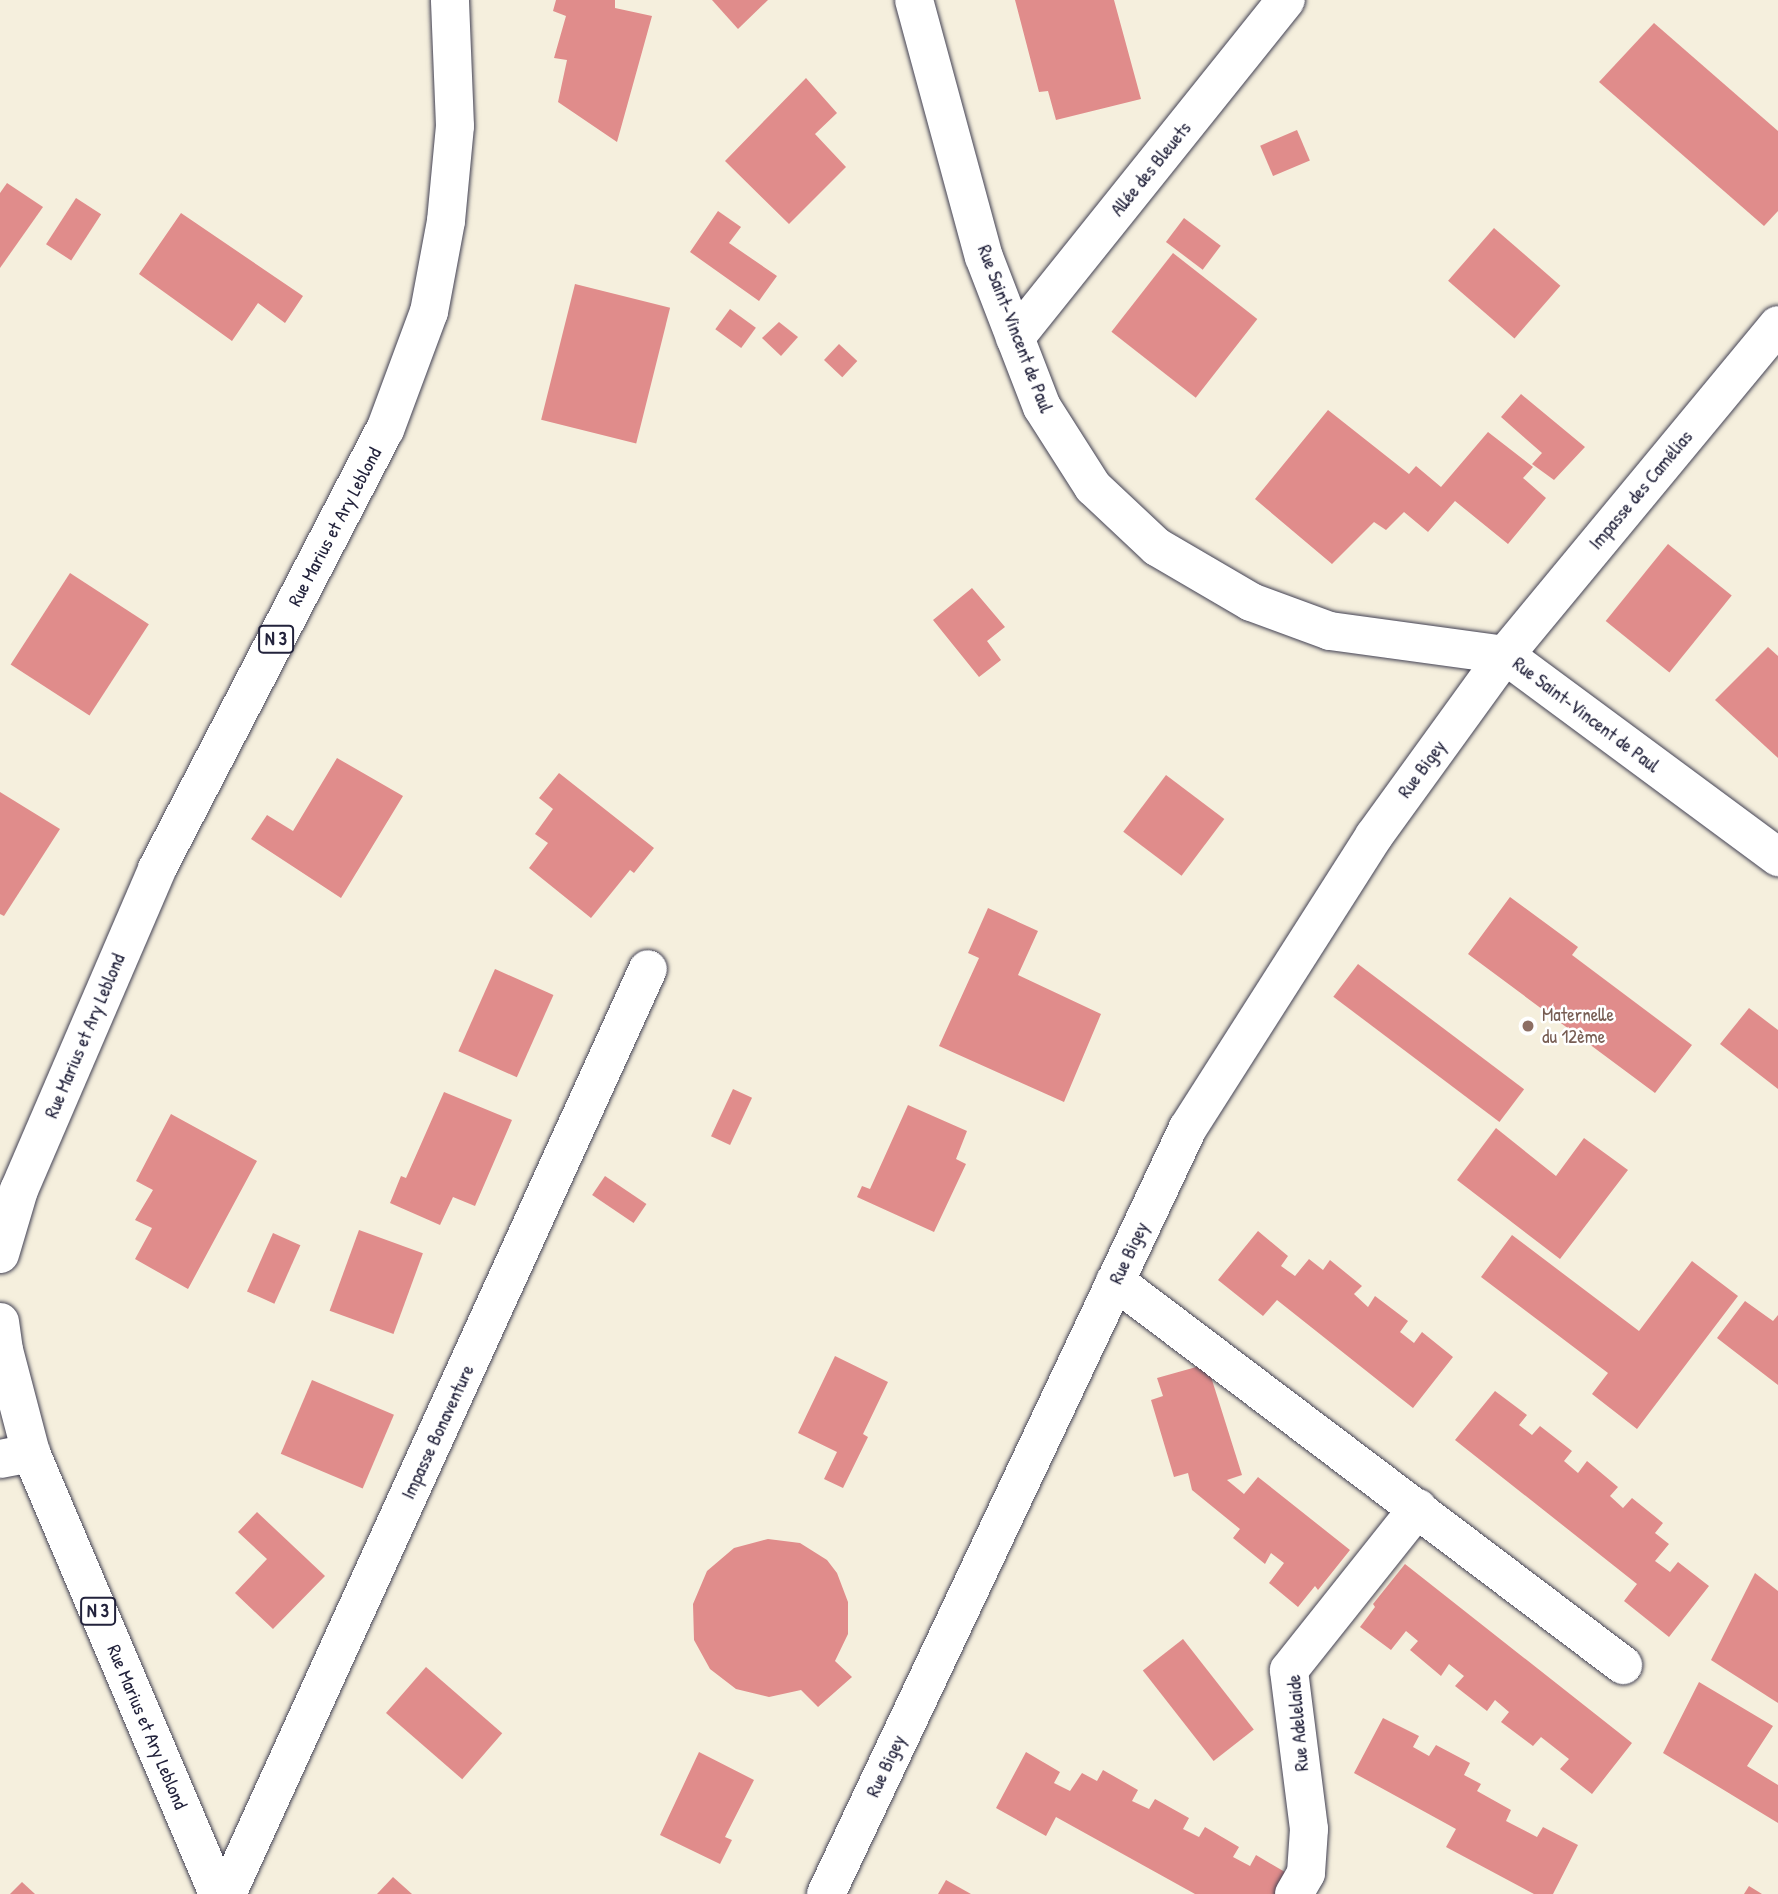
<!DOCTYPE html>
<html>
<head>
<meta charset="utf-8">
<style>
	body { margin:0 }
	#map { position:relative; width:1778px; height:1894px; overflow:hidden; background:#f5efdd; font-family:"Patrick Hand",sans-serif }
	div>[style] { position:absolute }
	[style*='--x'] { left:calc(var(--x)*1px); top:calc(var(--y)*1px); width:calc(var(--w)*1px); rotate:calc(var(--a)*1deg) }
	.building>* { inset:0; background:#e08c8b; transform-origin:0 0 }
	.roads { filter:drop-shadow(0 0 2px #424153) drop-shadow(0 0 2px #424153) }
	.minor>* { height:38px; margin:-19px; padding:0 19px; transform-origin:19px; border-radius:19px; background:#fff }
	.major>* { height:38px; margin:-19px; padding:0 19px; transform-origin:19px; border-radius:19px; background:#fff }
	.dots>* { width:19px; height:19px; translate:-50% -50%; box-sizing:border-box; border:4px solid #fff; border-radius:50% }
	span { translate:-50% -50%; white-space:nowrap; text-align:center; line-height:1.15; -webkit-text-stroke:5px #fff; paint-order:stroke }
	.shield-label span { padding:2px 5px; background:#fff; border:2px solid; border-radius:5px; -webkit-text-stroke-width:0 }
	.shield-label { font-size:18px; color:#22223b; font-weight:700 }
	.street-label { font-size:19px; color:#22223b }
	.education-label { font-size:19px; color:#785e54 }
	.left { translate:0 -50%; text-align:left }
</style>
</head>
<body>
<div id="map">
	<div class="building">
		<div style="clip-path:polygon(556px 0,615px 0,615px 8px,652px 16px,617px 142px,558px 102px,567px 60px,554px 58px,566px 16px,553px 11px)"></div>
		<div style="clip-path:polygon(712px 0,768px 0,738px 29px)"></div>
		<div style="clip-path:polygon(1015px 0,1114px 0,1141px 99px,1056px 120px,1048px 91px,1039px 92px)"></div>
		<div style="clip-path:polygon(1654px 23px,1778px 131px,1778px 211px,1764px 226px,1599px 82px)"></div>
		<div style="clip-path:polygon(806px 78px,837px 113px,815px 134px,846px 167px,789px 224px,725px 161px)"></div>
		<div style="left:1297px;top:130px;width:33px;height:40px;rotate:67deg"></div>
		<div style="clip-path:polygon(7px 183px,43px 207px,0 268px,0 193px)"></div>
		<div style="left:76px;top:198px;width:30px;height:55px;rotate:33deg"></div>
		<div style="clip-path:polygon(718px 211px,741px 227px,729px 243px,777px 276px,759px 301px,690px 252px)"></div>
		<div style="clip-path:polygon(181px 213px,303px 296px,285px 323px,258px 303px,232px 341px,139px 274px)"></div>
		<div style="left:1184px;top:218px;width:46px;height:30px;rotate:37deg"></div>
		<div style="left:1494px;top:228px;width:88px;height:70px;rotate:41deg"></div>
		<div style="left:1173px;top:253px;width:107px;height:100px;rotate:38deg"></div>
		<div style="left:575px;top:284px;width:98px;height:140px;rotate:14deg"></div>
		<div style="left:730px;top:309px;width:32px;height:25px;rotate:36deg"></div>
		<div style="clip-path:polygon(779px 322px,798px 337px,781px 356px,762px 338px)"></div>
		<div style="left:839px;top:344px;width:25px;height:22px;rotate:43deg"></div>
		<div style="clip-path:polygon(1521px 394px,1585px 447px,1554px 480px,1532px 464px,1542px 453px,1501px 417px)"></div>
		<div style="clip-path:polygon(1328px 410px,1409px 474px,1416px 466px,1441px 487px,1488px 432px,1533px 467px,1523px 478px,1546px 498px,1508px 544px,1455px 501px,1428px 532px,1404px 512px,1386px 530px,1374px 522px,1332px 564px,1255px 499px)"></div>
		<div style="left:1668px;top:544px;width:82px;height:99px;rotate:39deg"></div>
		<div style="left:70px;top:573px;width:94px;height:109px;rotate:33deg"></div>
		<div style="clip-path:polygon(972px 588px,1005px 627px,987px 641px,1001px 660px,979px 677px,933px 620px)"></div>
		<div style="clip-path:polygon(1768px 647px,1778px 656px,1778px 758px,1715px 700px)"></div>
		<div style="clip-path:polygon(337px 758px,403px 796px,341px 898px,251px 839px,267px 815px,293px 831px)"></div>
		<div style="clip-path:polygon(559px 773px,654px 848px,634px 873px,630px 870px,591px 918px,529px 868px,548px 843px,535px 834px,553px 809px,539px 798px)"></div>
		<div style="left:1166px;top:775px;width:73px;height:71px;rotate:37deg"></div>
		<div style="clip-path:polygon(0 792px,60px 829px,4px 916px,0 914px)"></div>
		<div style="clip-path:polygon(1510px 897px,1578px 947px,1572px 955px,1692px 1045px,1655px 1093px,1468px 954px)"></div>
		<div style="clip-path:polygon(988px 908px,1038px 931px,1018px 975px,1101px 1014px,1064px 1102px,939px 1046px,979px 958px,968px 953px)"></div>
		<div style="left:1358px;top:964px;width:208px;height:41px;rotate:37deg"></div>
		<div style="left:495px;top:969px;width:64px;height:90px;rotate:24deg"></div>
		<div style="clip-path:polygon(1749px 1008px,1778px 1030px,1778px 1089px,1720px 1044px)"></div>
		<div style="left:733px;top:1089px;width:21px;height:52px;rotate:25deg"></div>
		<div style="clip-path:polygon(444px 1092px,512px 1120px,475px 1206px,453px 1197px,440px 1225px,390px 1203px,401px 1176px,406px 1178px)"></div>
		<div style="clip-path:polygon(908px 1105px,967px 1131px,956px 1159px,966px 1164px,934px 1232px,857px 1197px,862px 1186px,870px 1189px)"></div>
		<div style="clip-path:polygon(171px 1114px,257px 1161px,188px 1289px,135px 1259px,152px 1228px,135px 1220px,153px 1190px,136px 1181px)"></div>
		<div style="clip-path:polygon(1496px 1128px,1556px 1176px,1584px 1138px,1628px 1170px,1560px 1259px,1457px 1180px)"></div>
		<div style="left:605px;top:1176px;width:50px;height:23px;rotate:34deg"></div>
		<div style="left:359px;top:1230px;width:68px;height:86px;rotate:20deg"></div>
		<div style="clip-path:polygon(1258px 1231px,1288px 1256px,1281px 1266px,1295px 1276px,1309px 1259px,1323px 1270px,1330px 1260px,1362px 1286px,1354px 1294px,1368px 1307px,1375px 1296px,1408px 1321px,1400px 1332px,1414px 1343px,1422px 1332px,1453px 1357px,1413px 1408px,1277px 1300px,1263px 1316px,1218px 1280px)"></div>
		<div style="left:273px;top:1233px;width:30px;height:64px;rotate:24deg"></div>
		<div style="clip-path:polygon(1512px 1235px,1639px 1331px,1692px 1261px,1738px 1296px,1637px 1429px,1592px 1394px,1608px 1373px,1481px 1277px)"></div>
		<div style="clip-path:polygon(1745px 1301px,1773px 1321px,1778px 1315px,1778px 1385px,1717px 1338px)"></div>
		<div style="clip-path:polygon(835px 1356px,888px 1382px,863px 1434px,868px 1437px,843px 1488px,824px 1479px,837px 1452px,798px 1433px)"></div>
		<div style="clip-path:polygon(1207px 1364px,1242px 1475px,1227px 1480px,1244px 1494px,1258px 1477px,1350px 1550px,1318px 1590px,1315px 1586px,1298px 1607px,1269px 1583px,1284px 1563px,1271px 1553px,1265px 1564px,1233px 1538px,1240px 1529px,1192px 1490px,1188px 1473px,1174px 1477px,1151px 1400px,1163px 1396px,1157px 1378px)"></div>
		<div style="left:312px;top:1380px;width:89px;height:80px;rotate:23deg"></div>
		<div style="clip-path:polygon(1495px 1391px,1527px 1415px,1519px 1425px,1532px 1435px,1540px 1426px,1572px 1451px,1564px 1461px,1578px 1473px,1587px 1461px,1618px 1487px,1610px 1496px,1623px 1508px,1632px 1498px,1663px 1523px,1655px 1533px,1669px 1544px,1655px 1561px,1670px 1572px,1678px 1562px,1709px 1586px,1669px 1637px,1624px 1601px,1637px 1584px,1455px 1440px)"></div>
		<div style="clip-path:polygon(257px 1512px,325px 1576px,273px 1629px,235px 1593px,267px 1559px,238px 1532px)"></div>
		<div style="clip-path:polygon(768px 1539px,800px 1543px,827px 1560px,837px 1573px,848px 1602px,848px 1634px,835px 1661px,852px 1677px,818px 1707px,801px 1690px,769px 1697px,736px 1689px,710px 1669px,694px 1640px,693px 1604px,707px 1571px,734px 1548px)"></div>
		<div style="clip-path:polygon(1405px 1564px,1632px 1743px,1592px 1794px,1560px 1769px,1569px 1759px,1541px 1737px,1533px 1746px,1501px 1722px,1509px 1712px,1495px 1700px,1487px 1711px,1455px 1686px,1464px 1676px,1449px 1664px,1441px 1676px,1410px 1650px,1418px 1641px,1406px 1631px,1391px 1650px,1360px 1627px,1375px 1607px,1373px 1604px)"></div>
		<div style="clip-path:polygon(1755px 1573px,1778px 1591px,1778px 1703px,1711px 1660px)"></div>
		<div style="left:1183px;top:1639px;width:115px;height:51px;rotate:52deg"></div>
		<div style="left:426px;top:1667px;width:101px;height:61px;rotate:41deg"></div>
		<div style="clip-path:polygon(1699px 1682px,1773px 1726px,1747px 1766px,1778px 1785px,1778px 1823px,1663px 1753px)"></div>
		<div style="clip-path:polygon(1383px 1718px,1419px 1736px,1413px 1747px,1429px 1756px,1436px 1745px,1470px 1763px,1464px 1775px,1481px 1784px,1477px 1791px,1511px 1810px,1506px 1821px,1537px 1837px,1543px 1827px,1578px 1845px,1553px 1894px,1534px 1894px,1446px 1847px,1456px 1829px,1354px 1773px)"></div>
		<div style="clip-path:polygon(699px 1752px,754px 1780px,725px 1837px,732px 1840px,720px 1864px,660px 1835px)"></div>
		<div style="clip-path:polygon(1026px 1752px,1060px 1772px,1054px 1783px,1070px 1791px,1082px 1773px,1097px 1781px,1103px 1770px,1138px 1790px,1132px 1801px,1149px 1809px,1155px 1799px,1189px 1818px,1183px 1829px,1199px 1837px,1205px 1827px,1239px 1847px,1233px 1857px,1250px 1866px,1256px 1855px,1290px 1875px,1279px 1894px,1195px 1894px,1056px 1817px,1046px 1836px,996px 1808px)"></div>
		<div style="clip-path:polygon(393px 1877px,412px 1894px,377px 1894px)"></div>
		<div style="clip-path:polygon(946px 1880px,971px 1894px,938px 1894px)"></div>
		<div style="clip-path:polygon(22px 1882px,35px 1894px,10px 1894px)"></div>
		<div style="clip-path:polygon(1749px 1886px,1762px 1894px,1744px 1894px)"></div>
	</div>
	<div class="roads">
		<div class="minor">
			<div style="--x:914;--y:0;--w:266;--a:74.8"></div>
			<div style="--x:984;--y:257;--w:161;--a:68.9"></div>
			<div style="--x:1042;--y:407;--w:95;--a:57.5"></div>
			<div style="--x:1093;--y:487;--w:88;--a:43.2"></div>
			<div style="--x:1157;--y:547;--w:109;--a:30.3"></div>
			<div style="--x:1251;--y:602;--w:84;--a:20.2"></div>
			<div style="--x:1330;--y:631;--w:177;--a:7.8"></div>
			<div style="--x:1505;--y:655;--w:340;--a:36.5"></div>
			<div style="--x:1015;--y:338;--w:433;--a:-51.3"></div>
			<div style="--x:1115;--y:1281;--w:637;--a:37.09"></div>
			<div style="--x:0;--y:1459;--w:32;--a:-11"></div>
			<div style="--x:227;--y:1894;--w:1016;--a:-65.53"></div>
			<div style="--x:826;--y:1894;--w:847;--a:-64.71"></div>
			<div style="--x:1188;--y:1128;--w:346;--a:-57.5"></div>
			<div style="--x:1374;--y:836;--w:223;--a:-54.1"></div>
			<div style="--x:1505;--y:655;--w:428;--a:-50.4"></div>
			<div style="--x:1294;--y:1894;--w:24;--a:-60"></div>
			<div style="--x:1306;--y:1873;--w:44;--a:-86.1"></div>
			<div style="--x:1309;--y:1829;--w:160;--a:-97.2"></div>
			<div style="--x:1289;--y:1670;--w:207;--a:-51.5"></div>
		</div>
		<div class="major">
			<div style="--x:0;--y:1254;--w:67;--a:-73.5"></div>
			<div style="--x:19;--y:1190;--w:349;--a:-66.7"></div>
			<div style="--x:157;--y:869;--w:495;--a:-62.6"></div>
			<div style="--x:385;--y:430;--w:126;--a:-69.6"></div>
			<div style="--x:429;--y:312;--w:93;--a:-79.4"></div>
			<div style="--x:446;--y:221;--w:95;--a:-84.6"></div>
			<div style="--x:455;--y:126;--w:126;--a:-92.3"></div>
			<div style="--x:0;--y:1322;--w:28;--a:82"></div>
			<div style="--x:4;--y:1350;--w:106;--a:75.3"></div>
			<div style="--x:31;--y:1453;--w:479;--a:67"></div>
		</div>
	</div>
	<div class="dots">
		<div style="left:1528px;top:1026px;background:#8d6e63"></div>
	</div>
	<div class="shield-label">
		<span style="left:276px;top:639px">N 3</span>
		<span style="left:98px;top:1611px">N 3</span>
	</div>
	<div class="street-label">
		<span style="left:1151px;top:169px;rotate:-51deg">Allée des Bleuets</span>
		<span style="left:1015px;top:329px;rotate:69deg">Rue Saint-Vincent de Paul</span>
		<span style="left:1641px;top:490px;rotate:-50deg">Impasse des Camélias</span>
		<span style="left:335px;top:527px;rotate:-62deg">Rue Marius et Ary Leblond</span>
		<span style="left:1586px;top:715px;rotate:37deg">Rue Saint-Vincent de Paul</span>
		<span style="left:1422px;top:769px;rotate:-54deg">Rue Bigey</span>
		<span style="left:85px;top:1036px;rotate:-67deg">Rue Marius et Ary Leblond</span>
		<span style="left:1129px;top:1253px;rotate:-65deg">Rue Bigey</span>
		<span style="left:438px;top:1432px;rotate:-65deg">Impasse Bonaventure</span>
		<span style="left:1298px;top:1723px;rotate:-95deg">Rue Adelelaide</span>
		<span style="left:147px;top:1727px;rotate:67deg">Rue Marius et Ary Leblond</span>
		<span style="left:886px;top:1766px;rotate:-65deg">Rue Bigey</span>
	</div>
	<div class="education-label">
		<span class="left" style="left:1542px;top:1026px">Maternelle<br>du 12ème</span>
	</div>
</div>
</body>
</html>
